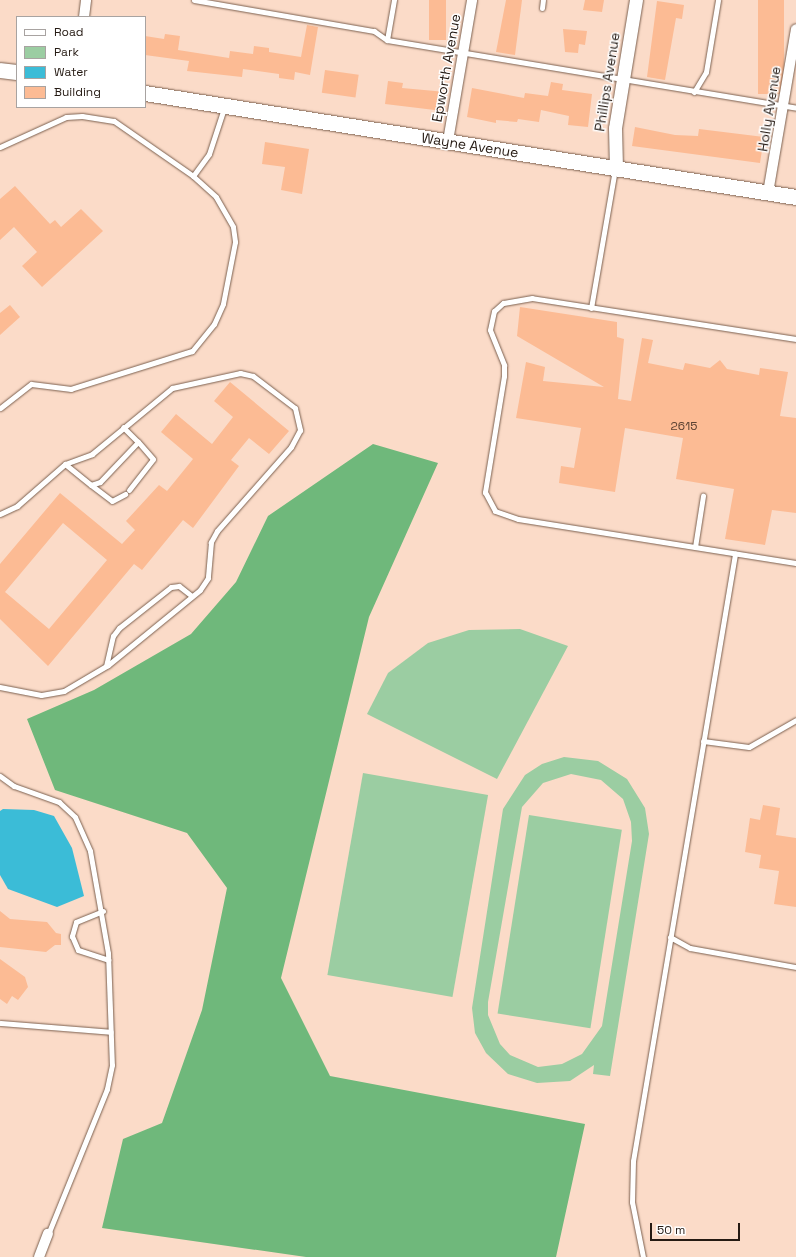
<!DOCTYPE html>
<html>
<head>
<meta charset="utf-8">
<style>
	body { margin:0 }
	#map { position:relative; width:796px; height:1257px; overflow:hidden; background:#fbdbc8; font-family:"Space Grotesk",sans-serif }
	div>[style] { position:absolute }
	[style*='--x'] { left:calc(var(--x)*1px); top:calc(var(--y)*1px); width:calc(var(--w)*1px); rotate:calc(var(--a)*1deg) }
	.green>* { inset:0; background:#9bcda2; transform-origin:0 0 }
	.forest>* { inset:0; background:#6fb87b }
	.water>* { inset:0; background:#3bbcd7 }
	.building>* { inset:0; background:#fcbb94; transform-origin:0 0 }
	.roads { filter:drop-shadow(0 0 1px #7b604f) drop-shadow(0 0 1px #7b604f) }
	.service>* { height:5px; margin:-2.5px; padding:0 2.5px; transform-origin:2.5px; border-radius:2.5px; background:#fff }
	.minor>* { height:10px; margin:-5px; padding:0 5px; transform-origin:5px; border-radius:5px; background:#fff }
	.tertiary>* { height:13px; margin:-6.5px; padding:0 6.5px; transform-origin:6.5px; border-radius:6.5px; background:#fff }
	.secondary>* { height:15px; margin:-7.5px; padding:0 7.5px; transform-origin:7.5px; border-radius:7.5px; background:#fff }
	span { translate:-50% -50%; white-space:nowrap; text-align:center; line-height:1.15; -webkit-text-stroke:3px #fff; paint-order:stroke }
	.number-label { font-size:12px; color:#5b4233 }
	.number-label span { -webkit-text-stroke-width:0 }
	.street-label { font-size:14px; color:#251a13 }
	.legend { position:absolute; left:16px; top:16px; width:130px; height:92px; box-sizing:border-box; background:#fff; border:1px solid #a8a3a1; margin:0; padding:5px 7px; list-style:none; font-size:12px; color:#251a13 }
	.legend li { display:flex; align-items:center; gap:8px; height:20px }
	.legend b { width:20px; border:1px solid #a8a3a1 }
	.scale { position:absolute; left:650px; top:1223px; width:90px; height:18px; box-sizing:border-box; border:2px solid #251a13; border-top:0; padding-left:5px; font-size:12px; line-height:14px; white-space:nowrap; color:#251a13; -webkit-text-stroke:3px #fff; paint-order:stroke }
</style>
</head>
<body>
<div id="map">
	<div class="green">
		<div style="clip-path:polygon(520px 629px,568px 646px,497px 779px,367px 714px,388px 673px,428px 643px,469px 630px)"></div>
		<div style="clip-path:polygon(evenodd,564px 757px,598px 761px,627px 779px,645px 808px,649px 834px,610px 1076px,593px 1074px,594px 1065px,570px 1081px,537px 1083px,508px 1074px,486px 1053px,475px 1033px,472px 1008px,503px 809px,525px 775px,542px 764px,564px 757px,571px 774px,601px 780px,623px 799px,631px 822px,632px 841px,602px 1026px,582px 1054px,562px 1064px,538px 1067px,510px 1055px,500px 1044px,488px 1015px,488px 1002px,522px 807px,543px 783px,571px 774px)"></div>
		<div style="left:363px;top:773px;width:127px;height:205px;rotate:10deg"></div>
		<div style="left:529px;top:815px;width:94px;height:201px;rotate:9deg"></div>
	</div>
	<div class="forest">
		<div style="clip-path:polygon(373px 444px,438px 463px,369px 617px,281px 978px,330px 1076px,585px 1124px,556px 1257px,306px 1257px,102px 1228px,123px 1139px,162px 1123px,202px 1010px,227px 888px,187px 833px,55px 790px,27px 719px,94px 690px,191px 634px,236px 582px,268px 516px)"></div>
	</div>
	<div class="water">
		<div style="clip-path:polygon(3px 809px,34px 810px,54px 816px,72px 848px,84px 896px,57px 907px,8px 889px,0 875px,0 811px)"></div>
	</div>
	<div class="building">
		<div style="left:429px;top:0;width:17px;height:40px"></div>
		<div style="clip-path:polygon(506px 0,522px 0,515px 55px,496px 52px)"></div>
		<div style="clip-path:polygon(585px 0,604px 0,602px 12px,583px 10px)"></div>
		<div style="left:758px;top:0;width:26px;height:94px"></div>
		<div style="clip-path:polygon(657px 1px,684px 5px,682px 19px,676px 18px,665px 80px,647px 77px)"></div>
		<div style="clip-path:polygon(307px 25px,318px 27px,310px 75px,295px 72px,294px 80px,279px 78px,279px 74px,243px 69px,242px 77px,187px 71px,189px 61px,145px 55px,145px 36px,164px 39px,165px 34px,180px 36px,178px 50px,229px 58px,230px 51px,253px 54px,254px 46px,269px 48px,269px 52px,301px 57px)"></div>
		<div style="clip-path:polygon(563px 29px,587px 31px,585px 45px,579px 44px,578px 53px,565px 52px)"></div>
		<div style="left:325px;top:70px;width:34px;height:23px;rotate:8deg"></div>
		<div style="clip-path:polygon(388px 81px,403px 83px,402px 88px,446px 92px,443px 111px,385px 104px)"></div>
		<div style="clip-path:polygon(551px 82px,563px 84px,562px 90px,592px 94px,588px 127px,568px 125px,569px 116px,541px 110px,539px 122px,518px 119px,517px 122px,496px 120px,496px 123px,467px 117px,472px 88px,524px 98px,525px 93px,548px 96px)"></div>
		<div style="clip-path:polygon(635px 127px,675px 135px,698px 136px,699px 129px,764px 137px,760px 163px,632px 146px)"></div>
		<div style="clip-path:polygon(265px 142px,309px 149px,302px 194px,281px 190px,285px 167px,262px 164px)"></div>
		<div style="clip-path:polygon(15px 186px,50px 224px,55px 220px,61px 227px,81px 209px,103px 231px,42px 287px,22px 266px,37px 252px,14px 227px,0 240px,0 199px)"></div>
		<div style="clip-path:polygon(10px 305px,20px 317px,0 335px,0 313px)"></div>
		<div style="clip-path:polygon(520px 307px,617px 322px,617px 337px,624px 339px,618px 399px,631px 401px,642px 338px,653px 340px,648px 363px,683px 370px,685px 363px,710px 368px,720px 360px,727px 369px,759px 375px,760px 368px,788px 372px,780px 416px,796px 418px,796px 513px,772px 510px,765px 545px,725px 539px,734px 489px,676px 479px,683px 438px,625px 428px,615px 492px,559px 483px,561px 466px,574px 468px,581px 428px,516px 418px,526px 362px,545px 367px,543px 381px,604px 387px,517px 336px)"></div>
		<div style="clip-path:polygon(evenodd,230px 382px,289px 431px,269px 454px,249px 438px,231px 460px,239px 466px,193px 528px,183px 520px,142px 570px,134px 564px,48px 666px,0 619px,0 564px,60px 493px,122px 544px,135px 530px,126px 521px,159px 485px,167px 491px,193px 459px,161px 432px,176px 414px,212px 444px,233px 417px,214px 401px,230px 382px,63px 523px,107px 560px,49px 629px,5px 592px,63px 523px)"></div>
		<div style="clip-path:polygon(763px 805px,780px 808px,776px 835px,796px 838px,796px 907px,774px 904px,779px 871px,759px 868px,761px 855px,745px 852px,750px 818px,760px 820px)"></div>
		<div style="clip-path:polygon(0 911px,10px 919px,47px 922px,56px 933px,61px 934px,61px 945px,55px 945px,46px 952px,0 947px)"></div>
		<div style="clip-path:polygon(0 959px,25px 977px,28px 987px,18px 1000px,12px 996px,7px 1004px,0 999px)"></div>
	</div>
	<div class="roads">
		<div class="service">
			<div style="--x:194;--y:0;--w:183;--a:9.8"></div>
			<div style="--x:374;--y:31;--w:16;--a:35"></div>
			<div style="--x:387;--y:40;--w:415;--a:9.4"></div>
			<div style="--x:542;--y:8;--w:8;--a:-83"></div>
			<div style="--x:387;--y:40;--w:41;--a:-80.1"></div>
			<div style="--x:694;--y:92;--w:23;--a:-59"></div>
			<div style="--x:706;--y:72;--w:73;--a:-80.5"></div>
			<div style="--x:0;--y:147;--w:72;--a:-24.4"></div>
			<div style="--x:66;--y:117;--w:16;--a:-4"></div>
			<div style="--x:82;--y:116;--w:32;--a:9"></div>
			<div style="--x:114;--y:121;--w:96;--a:34.8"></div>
			<div style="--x:193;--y:176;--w:31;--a:42"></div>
			<div style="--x:216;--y:197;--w:34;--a:60"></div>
			<div style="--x:233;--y:227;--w:15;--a:82"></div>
			<div style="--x:235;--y:242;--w:63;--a:101"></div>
			<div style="--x:223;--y:304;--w:22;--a:114"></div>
			<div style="--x:214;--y:324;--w:35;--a:129"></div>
			<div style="--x:192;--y:351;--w:127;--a:162.6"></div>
			<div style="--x:71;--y:389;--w:40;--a:-172.9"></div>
			<div style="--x:31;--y:384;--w:39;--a:142"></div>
			<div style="--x:193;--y:176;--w:27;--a:-54"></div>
			<div style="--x:209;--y:154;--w:48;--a:-71.9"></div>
			<div style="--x:591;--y:308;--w:141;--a:-80.2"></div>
			<div style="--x:796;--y:339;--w:267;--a:-171.2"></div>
			<div style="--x:532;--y:298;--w:29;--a:170"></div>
			<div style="--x:503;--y:303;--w:12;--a:138"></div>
			<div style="--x:494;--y:311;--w:19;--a:102"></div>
			<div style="--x:490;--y:330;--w:38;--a:68"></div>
			<div style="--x:504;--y:365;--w:11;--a:90"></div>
			<div style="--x:504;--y:376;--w:118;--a:99.3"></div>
			<div style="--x:485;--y:492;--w:21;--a:62"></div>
			<div style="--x:495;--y:511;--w:24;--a:19"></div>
			<div style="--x:518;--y:519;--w:281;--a:9"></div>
			<div style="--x:65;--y:464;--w:33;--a:39"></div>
			<div style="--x:91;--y:485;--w:9;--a:-18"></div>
			<div style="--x:100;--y:482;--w:55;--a:-46.5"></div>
			<div style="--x:138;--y:442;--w:21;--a:-135"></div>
			<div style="--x:91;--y:485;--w:26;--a:37"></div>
			<div style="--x:112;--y:501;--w:15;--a:-28"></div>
			<div style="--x:129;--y:490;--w:39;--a:-52"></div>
			<div style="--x:153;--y:459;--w:23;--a:-131"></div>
			<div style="--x:0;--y:514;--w:19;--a:-25"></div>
			<div style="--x:17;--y:506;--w:64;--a:-41.2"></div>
			<div style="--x:65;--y:464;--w:29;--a:-20"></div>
			<div style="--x:92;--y:454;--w:104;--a:-39.5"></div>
			<div style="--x:172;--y:388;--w:70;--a:-12.4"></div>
			<div style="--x:240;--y:373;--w:13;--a:13"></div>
			<div style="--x:253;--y:376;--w:53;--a:37.3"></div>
			<div style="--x:295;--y:408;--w:23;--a:77"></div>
			<div style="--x:300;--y:430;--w:19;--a:118"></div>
			<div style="--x:291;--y:447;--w:112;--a:131.4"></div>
			<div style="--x:217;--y:531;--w:13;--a:119"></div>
			<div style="--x:211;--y:542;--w:36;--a:95"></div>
			<div style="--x:208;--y:578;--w:14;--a:124"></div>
			<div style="--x:200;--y:590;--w:119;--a:140.8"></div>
			<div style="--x:108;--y:665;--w:51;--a:149.4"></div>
			<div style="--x:64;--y:691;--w:23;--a:170"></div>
			<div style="--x:41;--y:695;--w:42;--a:-169"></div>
			<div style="--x:695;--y:547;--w:52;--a:-81.1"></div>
			<div style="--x:106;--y:666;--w:31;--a:-77"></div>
			<div style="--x:113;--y:636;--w:10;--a:-53"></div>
			<div style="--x:119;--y:628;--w:66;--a:-38.3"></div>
			<div style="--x:171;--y:587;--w:8;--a:-7"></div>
			<div style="--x:179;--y:586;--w:16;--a:38"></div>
			<div style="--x:703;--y:741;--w:46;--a:7.4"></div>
			<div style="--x:749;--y:747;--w:54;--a:-29.9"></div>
			<div style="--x:0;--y:776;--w:17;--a:36"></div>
			<div style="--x:14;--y:786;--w:48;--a:19.6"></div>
			<div style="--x:59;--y:802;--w:22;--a:43"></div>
			<div style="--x:75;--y:817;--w:37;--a:66"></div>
			<div style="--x:90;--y:851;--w:104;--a:80"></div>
			<div style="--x:108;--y:953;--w:112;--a:88"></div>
			<div style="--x:112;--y:1065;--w:25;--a:102"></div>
			<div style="--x:107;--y:1089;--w:157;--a:112.1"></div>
			<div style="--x:103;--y:911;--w:29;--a:158"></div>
			<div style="--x:76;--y:922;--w:15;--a:106"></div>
			<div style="--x:72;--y:936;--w:15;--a:67"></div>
			<div style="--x:78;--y:950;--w:32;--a:18"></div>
			<div style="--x:670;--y:937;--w:23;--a:29"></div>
			<div style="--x:690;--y:948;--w:108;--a:10.2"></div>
			<div style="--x:0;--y:1023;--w:111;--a:4.6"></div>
			<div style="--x:643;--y:1257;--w:56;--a:-101.3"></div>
			<div style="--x:632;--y:1202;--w:41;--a:-88.6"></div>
			<div style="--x:633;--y:1161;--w:616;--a:-80.46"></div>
		</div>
		<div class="minor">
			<div style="--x:84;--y:17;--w:17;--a:-83"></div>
			<div style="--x:448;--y:141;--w:143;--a:-80.3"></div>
			<div style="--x:768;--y:193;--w:166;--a:-80.3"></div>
			<div style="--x:39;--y:1257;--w:25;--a:-69"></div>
		</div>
		<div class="tertiary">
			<div style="--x:616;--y:168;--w:40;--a:-91.4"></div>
			<div style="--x:615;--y:128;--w:130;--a:-80.7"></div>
		</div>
		<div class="secondary">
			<div style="--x:0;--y:70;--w:17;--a:7"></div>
			<div style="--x:145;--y:93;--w:659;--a:9.08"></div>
		</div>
	</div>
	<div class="number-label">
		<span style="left:684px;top:427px">2615</span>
	</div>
	<div class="street-label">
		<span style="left:446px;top:68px;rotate:-80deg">Epworth Avenue</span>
		<span style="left:607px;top:82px;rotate:-81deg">Phillips Avenue</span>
		<span style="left:769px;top:109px;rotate:-81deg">Holly Avenue</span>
		<span style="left:470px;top:145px;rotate:9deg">Wayne Avenue</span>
	</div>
	<ul class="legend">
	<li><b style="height:5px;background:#fff"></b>Road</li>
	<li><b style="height:11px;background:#9bcda2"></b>Park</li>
	<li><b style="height:11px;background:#3bbcd7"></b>Water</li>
	<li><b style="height:11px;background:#fcbb94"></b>Building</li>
	</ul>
	<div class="scale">50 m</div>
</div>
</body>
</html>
